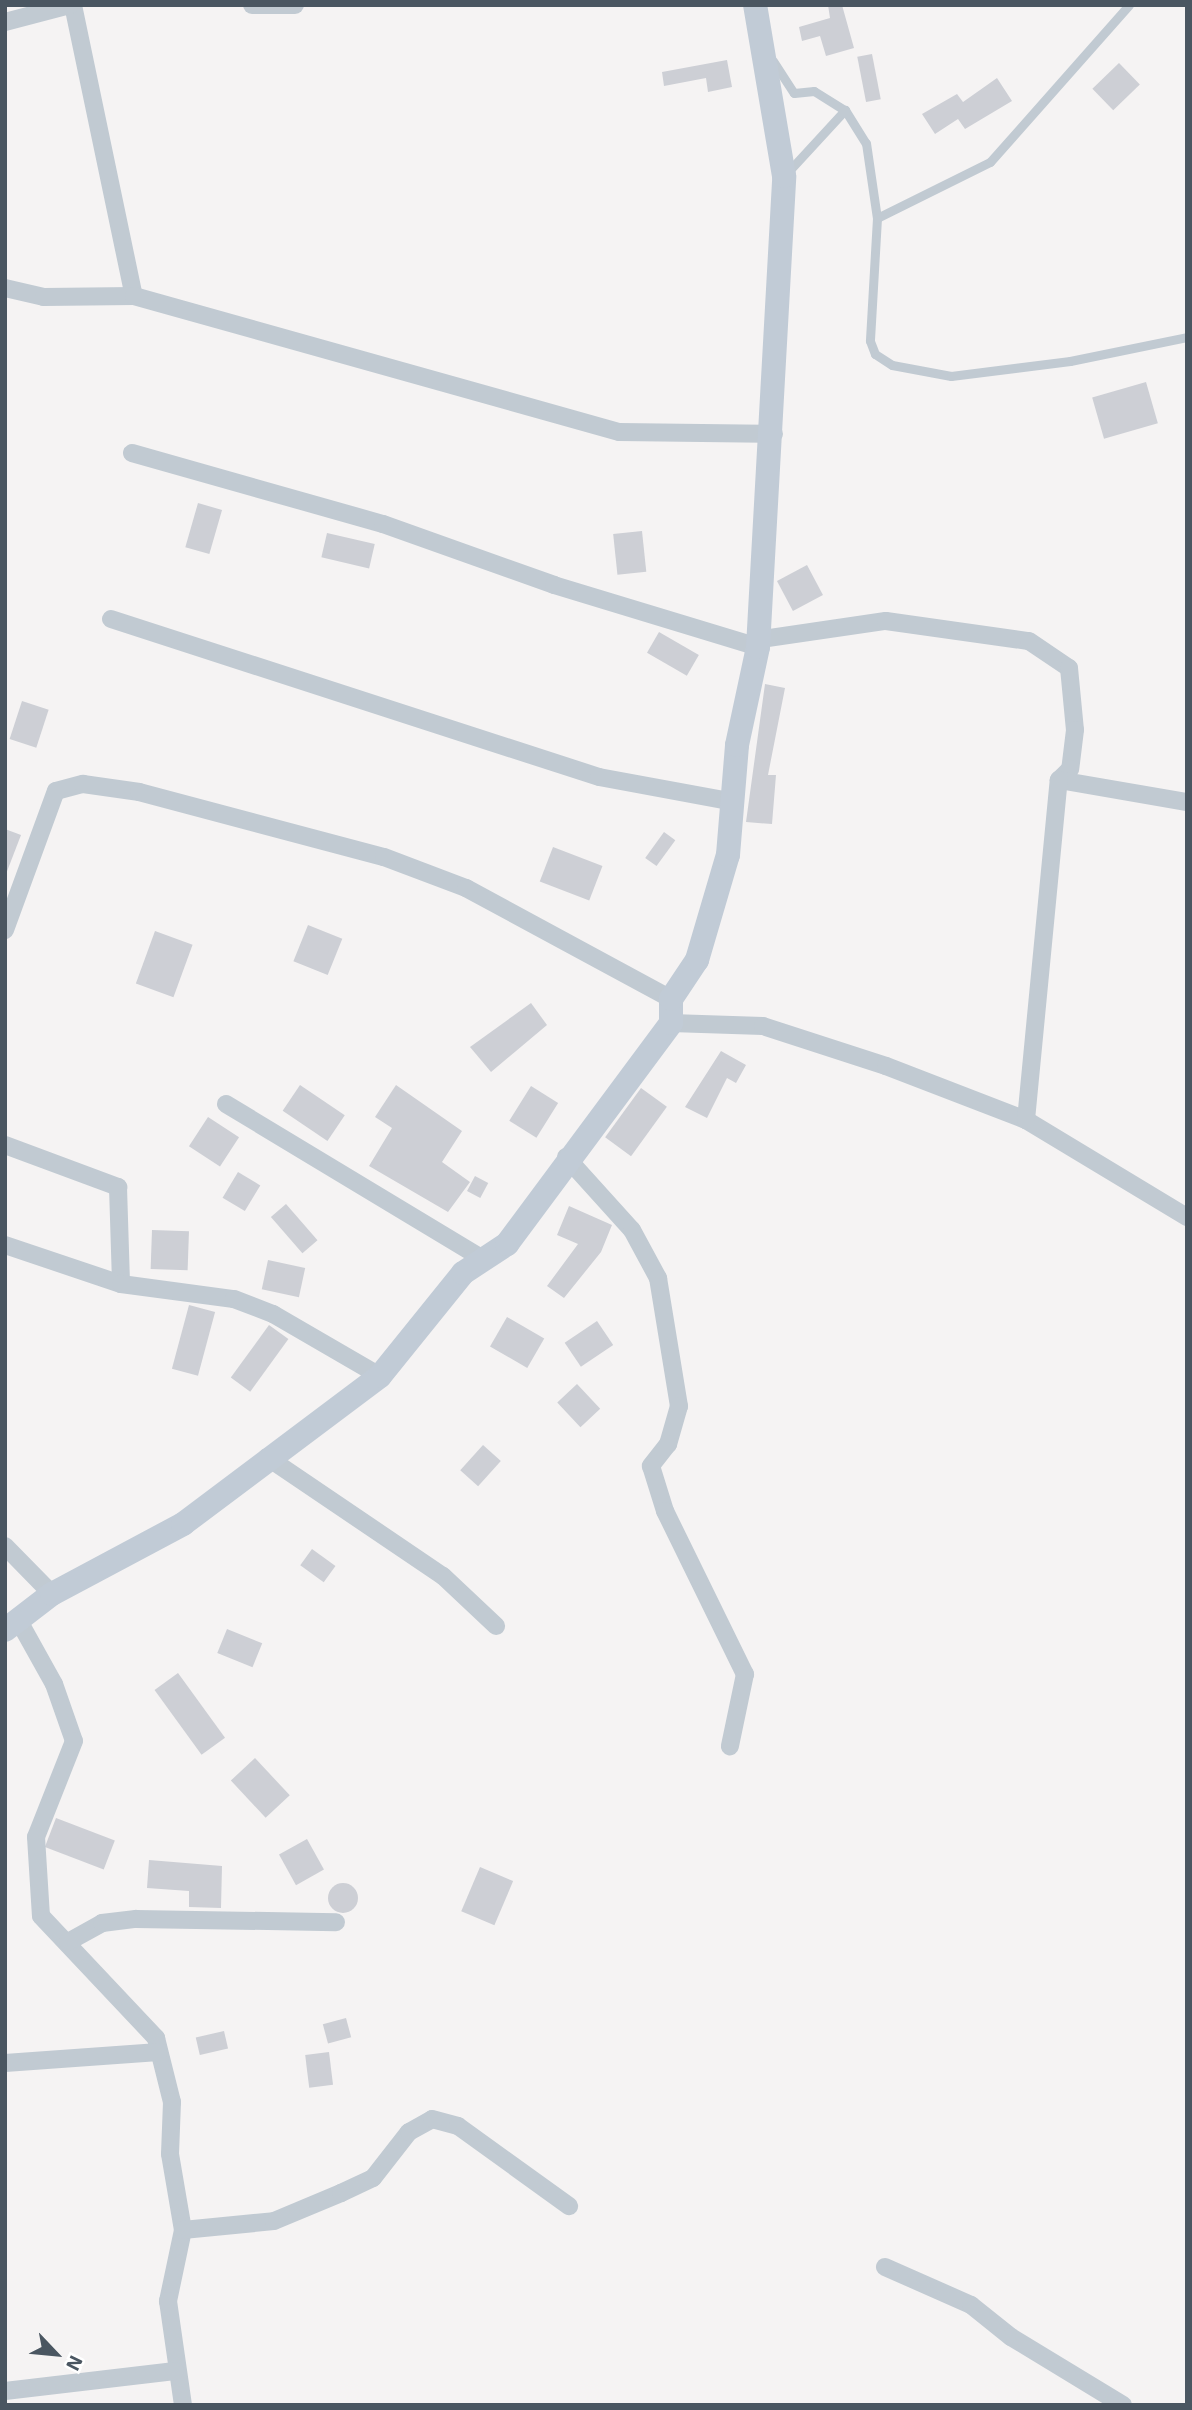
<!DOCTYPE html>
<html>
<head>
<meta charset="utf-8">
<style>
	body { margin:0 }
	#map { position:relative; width:1192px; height:2410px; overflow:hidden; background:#f5f3f3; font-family:"Exo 2",sans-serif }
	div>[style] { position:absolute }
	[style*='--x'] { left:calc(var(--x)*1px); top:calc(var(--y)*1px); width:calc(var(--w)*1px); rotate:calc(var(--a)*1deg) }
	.building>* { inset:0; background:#cdcfd5; transform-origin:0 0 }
	.round { border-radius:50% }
	.lane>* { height:9px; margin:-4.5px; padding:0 4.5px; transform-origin:4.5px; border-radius:4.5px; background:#c1cad2 }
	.street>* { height:18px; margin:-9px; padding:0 9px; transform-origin:9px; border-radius:9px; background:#c1cad2 }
	.secondary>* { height:24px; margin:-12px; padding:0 12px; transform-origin:12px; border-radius:12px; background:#c1cbd6 }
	span { translate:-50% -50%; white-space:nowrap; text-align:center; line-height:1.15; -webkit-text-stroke:5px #fff; paint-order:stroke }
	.frame { position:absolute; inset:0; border:7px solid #4a5661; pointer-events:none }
	.north { position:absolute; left:21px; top:2319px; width:70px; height:70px; -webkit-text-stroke:5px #fff; paint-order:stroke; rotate:116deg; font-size:19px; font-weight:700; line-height:28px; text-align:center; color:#4a5661 }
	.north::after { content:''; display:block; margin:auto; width:24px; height:32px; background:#4a5661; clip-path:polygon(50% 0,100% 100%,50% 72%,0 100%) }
</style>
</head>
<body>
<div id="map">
	<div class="building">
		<div style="clip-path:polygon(828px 5px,842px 5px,854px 48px,826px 56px,820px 36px,802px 41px,799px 27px,830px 18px)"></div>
		<div style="left:872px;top:54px;width:46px;height:15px;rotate:79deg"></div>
		<div style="clip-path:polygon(727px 60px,732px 87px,708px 92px,706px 78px,664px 86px,662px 72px)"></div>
		<div style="left:1119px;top:63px;width:30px;height:37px;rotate:46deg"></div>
		<div style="clip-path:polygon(997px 78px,1012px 101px,965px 129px,958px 119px,935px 134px,922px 114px,957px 94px,963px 102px)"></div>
		<div style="left:1146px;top:382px;width:43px;height:56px;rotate:74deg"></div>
		<div style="left:198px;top:503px;width:25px;height:46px;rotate:16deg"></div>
		<div style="left:642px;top:531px;width:41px;height:29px;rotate:84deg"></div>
		<div style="left:327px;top:533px;width:49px;height:25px;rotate:13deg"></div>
		<div style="left:807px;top:565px;width:34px;height:34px;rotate:62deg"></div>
		<div style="left:659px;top:632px;width:46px;height:24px;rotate:30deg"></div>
		<div style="clip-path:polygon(765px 684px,785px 688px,768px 775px,776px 775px,772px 824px,746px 822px)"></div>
		<div style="left:22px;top:701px;width:28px;height:40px;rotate:18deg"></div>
		<div style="clip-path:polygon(5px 829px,21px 835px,6px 874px,5px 874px)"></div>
		<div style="left:664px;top:832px;width:14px;height:32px;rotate:36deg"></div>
		<div style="left:553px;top:847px;width:53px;height:37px;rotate:21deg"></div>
		<div style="left:308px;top:925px;width:37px;height:39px;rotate:22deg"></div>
		<div style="left:155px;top:931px;width:40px;height:56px;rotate:20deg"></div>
		<div style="clip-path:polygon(531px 1003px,547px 1025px,491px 1072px,470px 1047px)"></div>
		<div style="clip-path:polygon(721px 1051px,746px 1065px,736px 1083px,727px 1078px,707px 1118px,685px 1107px)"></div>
		<div style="left:300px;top:1085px;width:54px;height:31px;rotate:34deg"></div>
		<div style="clip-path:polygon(396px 1085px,462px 1131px,442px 1162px,470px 1182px,448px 1212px,369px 1166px,392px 1128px,375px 1117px)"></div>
		<div style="left:531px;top:1086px;width:32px;height:41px;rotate:32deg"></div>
		<div style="left:641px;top:1088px;width:32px;height:61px;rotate:36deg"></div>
		<div style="left:208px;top:1117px;width:37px;height:35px;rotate:33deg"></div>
		<div style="left:238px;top:1172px;width:26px;height:30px;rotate:31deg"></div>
		<div style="left:475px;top:1176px;width:15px;height:17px;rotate:28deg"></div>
		<div style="left:286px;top:1204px;width:48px;height:20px;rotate:49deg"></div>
		<div style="clip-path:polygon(569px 1206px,612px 1225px,601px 1252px,564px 1298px,547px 1286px,578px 1244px,557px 1235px)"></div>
		<div style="left:152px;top:1230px;width:37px;height:39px;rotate:2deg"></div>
		<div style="left:268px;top:1260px;width:38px;height:30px;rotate:12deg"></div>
		<div style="left:189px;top:1305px;width:27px;height:66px;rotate:15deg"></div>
		<div style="left:507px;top:1317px;width:43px;height:34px;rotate:30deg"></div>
		<div style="left:597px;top:1321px;width:29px;height:39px;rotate:56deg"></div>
		<div style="left:269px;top:1325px;width:24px;height:65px;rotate:36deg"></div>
		<div style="left:577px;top:1384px;width:34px;height:27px;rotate:47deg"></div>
		<div style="left:483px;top:1445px;width:24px;height:34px;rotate:42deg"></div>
		<div style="left:312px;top:1549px;width:29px;height:20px;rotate:36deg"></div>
		<div style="left:227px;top:1629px;width:38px;height:26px;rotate:22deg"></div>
		<div style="left:178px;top:1673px;width:80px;height:29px;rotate:54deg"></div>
		<div style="left:255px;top:1758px;width:51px;height:33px;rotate:47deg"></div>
		<div style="left:56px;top:1818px;width:63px;height:31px;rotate:21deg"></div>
		<div style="left:307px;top:1839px;width:35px;height:32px;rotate:61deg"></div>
		<div style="clip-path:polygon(149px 1860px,222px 1866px,221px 1908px,189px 1907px,189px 1891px,147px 1888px)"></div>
		<div style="left:480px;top:1867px;width:36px;height:48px;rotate:23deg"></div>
		<div class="round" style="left:328px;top:1883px;width:30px;height:30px"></div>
		<div style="left:346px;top:2018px;width:20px;height:24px;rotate:75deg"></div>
		<div style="left:224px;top:2031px;width:18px;height:29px;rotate:77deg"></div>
		<div style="left:329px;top:2052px;width:33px;height:24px;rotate:83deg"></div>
	</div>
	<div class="lane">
		<div style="--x:773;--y:61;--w:38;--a:57"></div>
		<div style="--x:794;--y:93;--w:20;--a:-6"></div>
		<div style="--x:814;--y:91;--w:36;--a:32"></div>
		<div style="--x:845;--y:110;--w:39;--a:58"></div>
		<div style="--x:866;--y:143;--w:76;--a:81.7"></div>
		<div style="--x:877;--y:218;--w:123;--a:93.3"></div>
		<div style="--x:870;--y:341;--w:14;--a:69"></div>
		<div style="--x:875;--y:354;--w:20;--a:33"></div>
		<div style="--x:892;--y:365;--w:60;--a:10.6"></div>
		<div style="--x:951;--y:376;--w:120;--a:-7.2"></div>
		<div style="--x:1070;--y:361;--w:119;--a:-11.6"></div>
		<div style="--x:787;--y:173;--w:86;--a:-47.4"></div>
		<div style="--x:877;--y:218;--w:126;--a:-26.4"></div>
		<div style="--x:990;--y:162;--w:210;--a:-48.5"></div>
	</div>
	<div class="street">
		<div style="--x:73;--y:5;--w:297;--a:78.2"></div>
		<div style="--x:252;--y:5;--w:43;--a:0"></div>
		<div style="--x:5;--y:22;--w:67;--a:-14.7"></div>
		<div style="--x:5;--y:288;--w:40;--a:13"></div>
		<div style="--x:44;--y:297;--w:90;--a:-0.6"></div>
		<div style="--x:134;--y:296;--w:504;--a:15.66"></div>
		<div style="--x:619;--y:432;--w:155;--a:0.7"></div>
		<div style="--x:132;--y:453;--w:261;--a:15.8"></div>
		<div style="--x:383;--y:524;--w:182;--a:19.6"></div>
		<div style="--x:554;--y:585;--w:213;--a:16.9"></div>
		<div style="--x:111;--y:619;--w:513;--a:17.94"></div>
		<div style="--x:599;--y:777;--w:137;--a:10.5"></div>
		<div style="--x:755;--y:640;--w:132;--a:-8.3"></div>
		<div style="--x:886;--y:621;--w:144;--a:8"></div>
		<div style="--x:1029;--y:641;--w:48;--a:34"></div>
		<div style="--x:1069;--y:668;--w:62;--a:84.5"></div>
		<div style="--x:1075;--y:730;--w:39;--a:97"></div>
		<div style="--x:1070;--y:769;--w:16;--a:135"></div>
		<div style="--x:1059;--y:780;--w:130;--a:9.8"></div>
		<div style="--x:5;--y:930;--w:148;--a:-69.9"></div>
		<div style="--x:56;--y:791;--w:28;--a:-15"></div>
		<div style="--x:83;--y:784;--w:57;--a:8.1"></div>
		<div style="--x:139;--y:792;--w:253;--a:14.9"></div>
		<div style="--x:384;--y:857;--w:88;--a:20.7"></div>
		<div style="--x:466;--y:888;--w:233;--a:28.4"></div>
		<div style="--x:671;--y:1023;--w:92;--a:1.9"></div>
		<div style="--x:763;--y:1026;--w:129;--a:18"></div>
		<div style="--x:886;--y:1066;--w:150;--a:21.1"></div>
		<div style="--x:1026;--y:1120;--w:188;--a:31.1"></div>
		<div style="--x:226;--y:1104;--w:297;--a:31.1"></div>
		<div style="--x:1026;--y:1120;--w:342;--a:-84.5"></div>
		<div style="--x:5;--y:1145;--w:121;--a:20.4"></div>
		<div style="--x:118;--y:1187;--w:97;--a:88.2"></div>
		<div style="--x:566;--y:1157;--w:98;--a:47.9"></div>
		<div style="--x:632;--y:1230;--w:55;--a:61.6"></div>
		<div style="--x:658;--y:1278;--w:130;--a:80.7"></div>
		<div style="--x:679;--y:1406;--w:40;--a:106"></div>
		<div style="--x:668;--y:1444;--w:28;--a:128"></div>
		<div style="--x:651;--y:1466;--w:47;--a:72.7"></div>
		<div style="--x:665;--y:1511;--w:182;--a:63.9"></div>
		<div style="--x:745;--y:1674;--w:74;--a:101.8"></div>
		<div style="--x:5;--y:1245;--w:122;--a:18.6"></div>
		<div style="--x:121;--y:1284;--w:114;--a:7.6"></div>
		<div style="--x:234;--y:1299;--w:42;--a:21"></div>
		<div style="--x:273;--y:1314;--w:124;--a:30.1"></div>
		<div style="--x:267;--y:1457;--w:212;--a:34.1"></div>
		<div style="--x:443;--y:1576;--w:73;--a:43.3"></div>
		<div style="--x:5;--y:1546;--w:67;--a:45.6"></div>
		<div style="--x:20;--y:1623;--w:70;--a:60.9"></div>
		<div style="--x:54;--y:1684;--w:60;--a:70.7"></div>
		<div style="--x:74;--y:1741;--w:103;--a:111.6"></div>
		<div style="--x:36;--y:1837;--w:79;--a:86.4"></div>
		<div style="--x:41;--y:1916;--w:168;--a:46.7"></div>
		<div style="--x:156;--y:2038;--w:66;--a:76"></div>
		<div style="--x:172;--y:2102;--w:52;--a:92.2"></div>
		<div style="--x:170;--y:2154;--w:77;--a:80.3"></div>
		<div style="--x:183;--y:2230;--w:73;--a:101.9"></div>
		<div style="--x:168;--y:2301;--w:105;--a:81.8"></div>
		<div style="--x:68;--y:1942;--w:39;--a:-29"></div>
		<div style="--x:102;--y:1923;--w:34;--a:-7"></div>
		<div style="--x:136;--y:1919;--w:200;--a:0.9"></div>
		<div style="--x:5;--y:2063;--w:154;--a:-4.1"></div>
		<div style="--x:183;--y:2230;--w:91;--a:-5.6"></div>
		<div style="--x:274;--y:2221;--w:73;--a:-22.7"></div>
		<div style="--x:341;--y:2193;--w:35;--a:-25"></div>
		<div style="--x:373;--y:2178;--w:58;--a:-52"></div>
		<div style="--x:409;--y:2132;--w:26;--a:-29"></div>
		<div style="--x:432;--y:2119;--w:27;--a:15"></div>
		<div style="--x:458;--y:2126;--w:137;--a:35.8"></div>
		<div style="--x:885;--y:2267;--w:94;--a:23.8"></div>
		<div style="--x:971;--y:2305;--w:51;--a:38.7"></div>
		<div style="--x:1011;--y:2337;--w:131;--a:31.3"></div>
		<div style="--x:5;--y:2391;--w:171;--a:-6.7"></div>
	</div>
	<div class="secondary">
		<div style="--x:5;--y:1630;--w:59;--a:-37.5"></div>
		<div style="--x:52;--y:1594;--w:149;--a:-28.1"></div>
		<div style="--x:183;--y:1524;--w:246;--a:-36.9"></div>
		<div style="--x:380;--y:1376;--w:132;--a:-51.1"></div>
		<div style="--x:463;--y:1273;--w:53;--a:-33.4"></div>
		<div style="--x:507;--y:1244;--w:275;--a:-53.4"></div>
		<div style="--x:671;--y:1023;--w:24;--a:-90"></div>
		<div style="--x:671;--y:999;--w:47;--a:-56.3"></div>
		<div style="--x:697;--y:960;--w:109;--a:-73.6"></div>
		<div style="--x:728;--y:855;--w:110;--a:-85.3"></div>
		<div style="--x:737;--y:745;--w:100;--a:-77.9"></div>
		<div style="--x:758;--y:647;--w:472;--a:-86.8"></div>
		<div style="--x:784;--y:176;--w:173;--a:-99.6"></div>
	</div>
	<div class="frame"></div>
	<div class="north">N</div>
</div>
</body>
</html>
